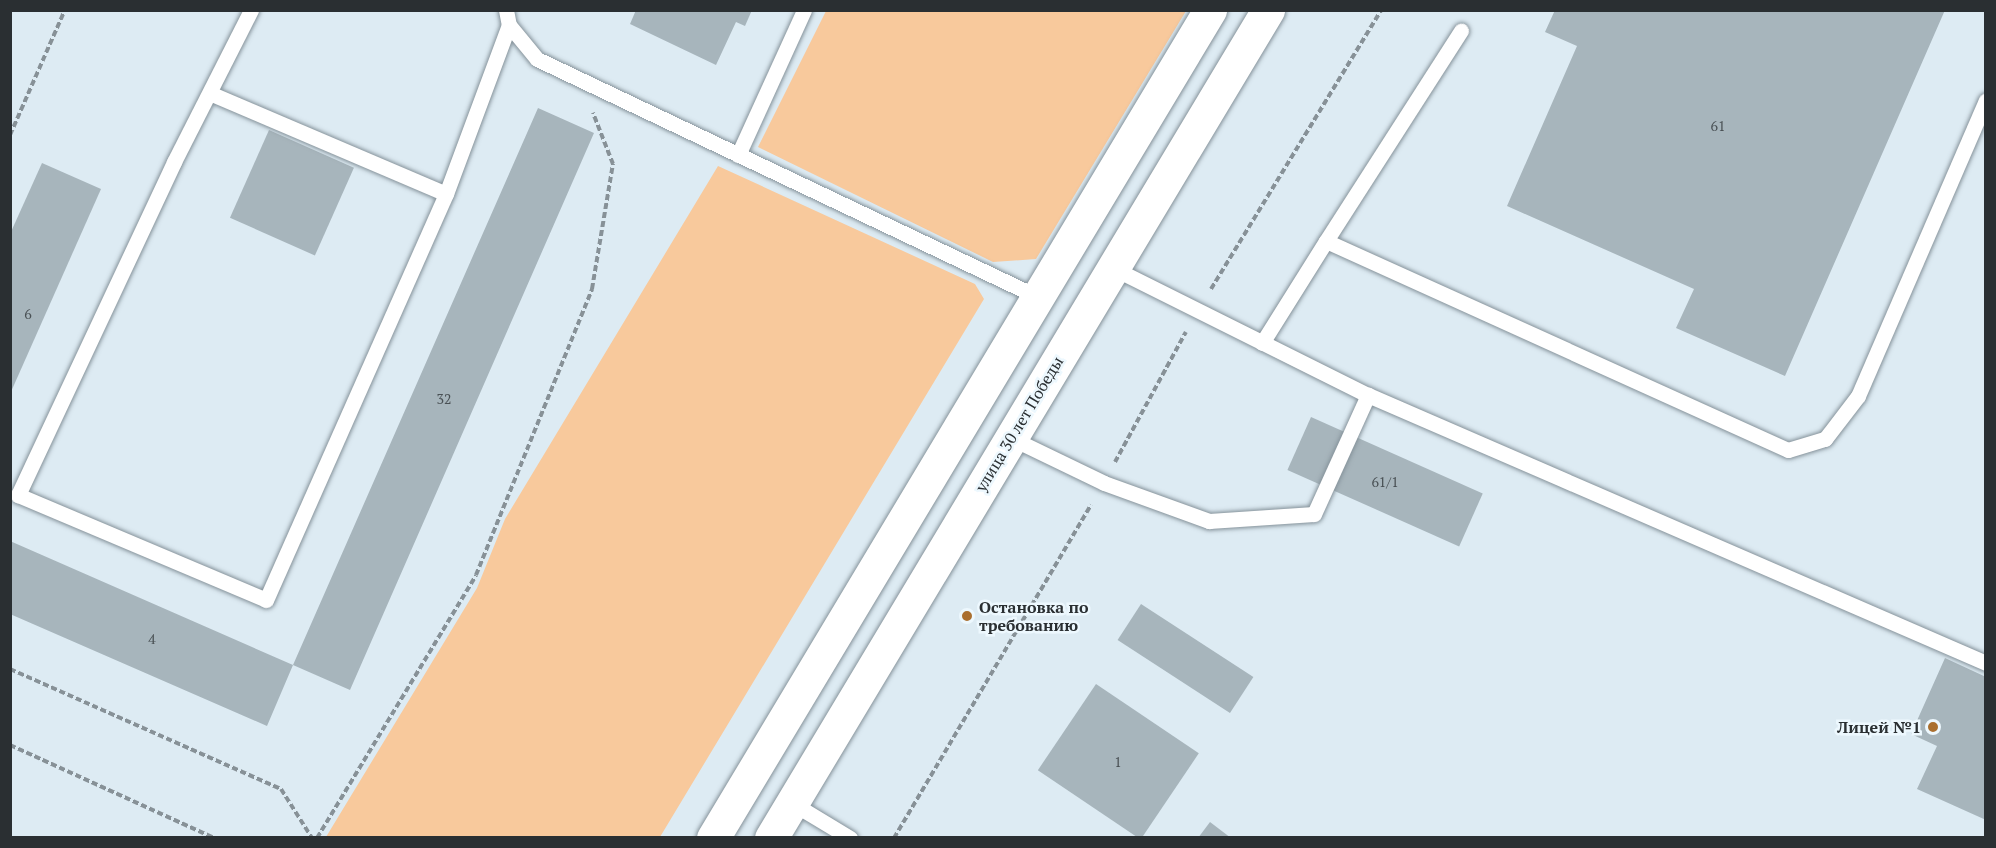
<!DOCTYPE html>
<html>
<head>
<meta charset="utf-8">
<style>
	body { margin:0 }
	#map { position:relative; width:1996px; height:848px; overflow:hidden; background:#ddebf3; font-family:"PT Serif",serif }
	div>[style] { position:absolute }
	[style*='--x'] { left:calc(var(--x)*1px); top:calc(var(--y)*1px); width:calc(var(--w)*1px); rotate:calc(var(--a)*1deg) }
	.green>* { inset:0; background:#f8c99c }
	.building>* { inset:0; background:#a7b5bc; transform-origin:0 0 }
	.path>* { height:4px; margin-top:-2px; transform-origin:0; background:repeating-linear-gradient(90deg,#879197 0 6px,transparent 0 9px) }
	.roads { filter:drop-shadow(0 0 2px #85929a) drop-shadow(0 0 2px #85929a) }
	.lane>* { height:15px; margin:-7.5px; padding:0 7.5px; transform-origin:7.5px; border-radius:7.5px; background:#fff }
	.secondary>* { height:33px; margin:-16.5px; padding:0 16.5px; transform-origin:16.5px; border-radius:16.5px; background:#fff }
	.dots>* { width:16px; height:16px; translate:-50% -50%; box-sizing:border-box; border:3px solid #edf8fe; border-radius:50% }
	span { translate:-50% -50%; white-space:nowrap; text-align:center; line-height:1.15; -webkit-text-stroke:5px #edf8fe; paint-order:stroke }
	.number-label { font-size:14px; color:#495054 }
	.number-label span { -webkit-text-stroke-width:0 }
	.street-label { font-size:16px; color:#2a2f32 }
	.poi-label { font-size:16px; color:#2a2f32; font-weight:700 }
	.left { translate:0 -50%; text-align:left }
	.right { translate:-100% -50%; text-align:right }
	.frame { position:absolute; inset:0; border:12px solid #2a2f32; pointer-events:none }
</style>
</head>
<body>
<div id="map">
	<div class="green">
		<div style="clip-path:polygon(826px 11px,826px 10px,1186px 11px,1036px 259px,993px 262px,758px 147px)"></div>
		<div style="clip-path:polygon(718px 166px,975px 284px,984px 299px,660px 837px,326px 837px,477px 588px,505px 519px)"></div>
	</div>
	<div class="building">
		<div style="clip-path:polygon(636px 10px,752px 10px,745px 26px,736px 22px,716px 65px,630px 24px)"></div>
		<div style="clip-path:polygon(1555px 10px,1945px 10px,1785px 376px,1676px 328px,1694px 289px,1507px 206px,1577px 46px,1545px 32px)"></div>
		<div style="clip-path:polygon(538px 108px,594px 133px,350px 690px,293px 665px,267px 726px,10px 614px,10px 541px,293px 665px)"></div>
		<div style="left:269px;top:130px;width:93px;height:96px;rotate:24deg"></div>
		<div style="clip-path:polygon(42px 163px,101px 189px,10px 394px,10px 234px)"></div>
		<div style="left:1311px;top:417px;width:188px;height:58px;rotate:24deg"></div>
		<div style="left:1141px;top:604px;width:134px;height:43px;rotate:33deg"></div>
		<div style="clip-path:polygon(1945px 658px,1986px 677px,1986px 820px,1917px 789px,1937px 746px,1911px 734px)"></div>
		<div style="left:1096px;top:684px;width:124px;height:104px;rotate:34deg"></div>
		<div style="clip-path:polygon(1210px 822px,1231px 838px,1198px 838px)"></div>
	</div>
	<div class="path">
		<div style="--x:10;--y:135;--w:137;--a:-66.3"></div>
		<div style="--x:1211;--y:289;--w:327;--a:-58.6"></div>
		<div style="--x:1115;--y:462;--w:148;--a:-61.4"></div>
		<div style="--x:10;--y:669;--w:296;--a:23.9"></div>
		<div style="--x:281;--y:789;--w:58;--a:57.7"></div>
		<div style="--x:10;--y:745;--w:224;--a:24.5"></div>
		<div style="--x:317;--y:838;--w:307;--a:-58.8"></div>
		<div style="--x:476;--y:575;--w:309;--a:-67.9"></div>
		<div style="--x:592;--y:289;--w:127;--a:-80.5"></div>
		<div style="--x:613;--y:164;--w:55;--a:-111.4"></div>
		<div style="--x:894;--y:838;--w:387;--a:-59.4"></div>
	</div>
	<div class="roads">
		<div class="lane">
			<div style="--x:251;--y:10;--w:170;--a:116.9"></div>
			<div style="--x:174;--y:162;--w:368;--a:115.1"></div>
			<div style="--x:18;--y:495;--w:269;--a:22.9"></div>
			<div style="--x:266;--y:600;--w:444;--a:-66.1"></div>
			<div style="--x:446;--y:194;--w:180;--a:-69.6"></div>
			<div style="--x:506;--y:10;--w:15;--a:79"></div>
			<div style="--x:509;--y:25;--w:44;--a:50.5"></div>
			<div style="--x:537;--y:59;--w:555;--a:25.41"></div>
			<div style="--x:212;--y:94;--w:254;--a:23.1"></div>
			<div style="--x:738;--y:155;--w:159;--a:-65.5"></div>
			<div style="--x:1326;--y:241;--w:250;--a:-57.3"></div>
			<div style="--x:1113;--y:268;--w:285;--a:26.5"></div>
			<div style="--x:1368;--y:395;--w:674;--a:23.44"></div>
			<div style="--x:1262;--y:343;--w:120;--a:-57.9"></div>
			<div style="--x:1326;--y:241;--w:507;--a:24.34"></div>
			<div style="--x:1788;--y:450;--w:39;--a:-17"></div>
			<div style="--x:1825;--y:439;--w:54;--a:-52.5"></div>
			<div style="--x:1858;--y:396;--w:322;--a:-66.6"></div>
			<div style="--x:1011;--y:438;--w:103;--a:25.8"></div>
			<div style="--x:1104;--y:483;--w:112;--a:19.9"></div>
			<div style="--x:1209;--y:521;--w:105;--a:-3.8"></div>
			<div style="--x:1314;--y:514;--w:131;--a:-65.6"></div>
			<div style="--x:792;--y:803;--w:68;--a:31.1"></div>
		</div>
		<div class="secondary">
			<div style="--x:713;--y:838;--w:966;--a:-59.03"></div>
			<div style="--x:771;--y:838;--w:966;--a:-59.03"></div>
		</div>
	</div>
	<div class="dots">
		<div style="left:967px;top:616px;background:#aa6f2f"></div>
		<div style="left:1933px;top:727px;background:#aa6f2f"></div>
	</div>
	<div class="number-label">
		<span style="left:1718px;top:126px">61</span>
		<span style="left:28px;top:314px">6</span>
		<span style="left:444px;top:399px">32</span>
		<span style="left:1385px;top:482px">61/1</span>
		<span style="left:152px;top:639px">4</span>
		<span style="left:1118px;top:762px">1</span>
	</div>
	<div class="street-label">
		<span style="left:1019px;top:424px;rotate:-59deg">улица 30 лет Победы</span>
	</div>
	<div class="poi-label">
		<span class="left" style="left:979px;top:616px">Остановка по<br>требованию</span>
		<span class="right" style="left:1921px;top:727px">Лицей №1</span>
	</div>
	<div class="frame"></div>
</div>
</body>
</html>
